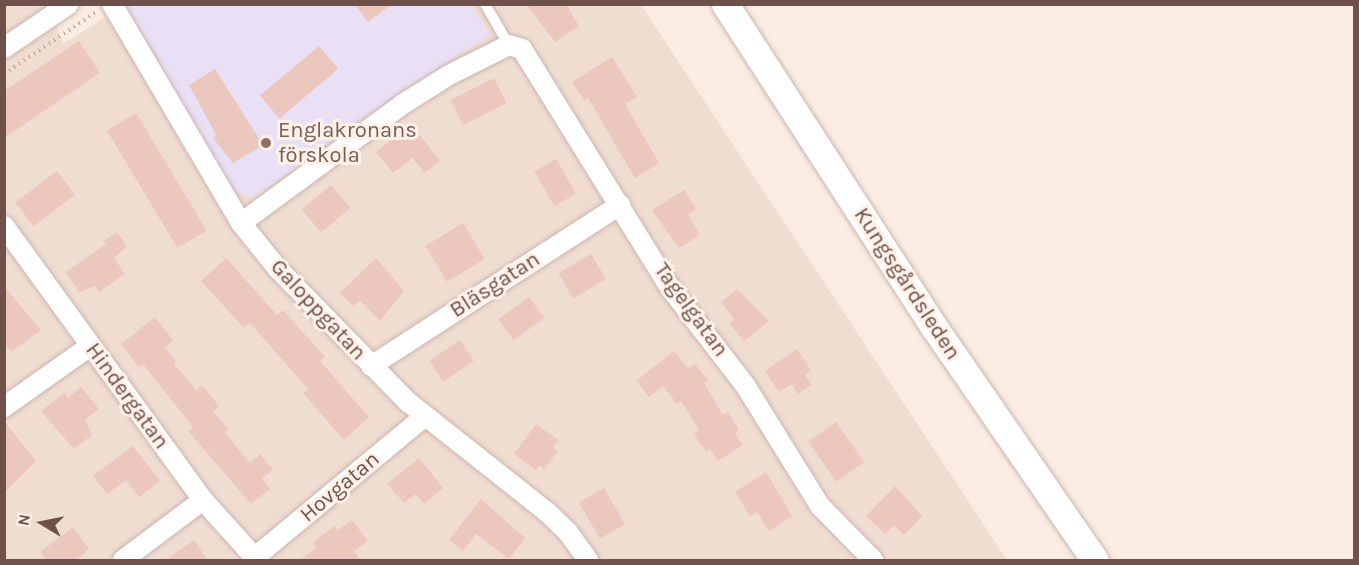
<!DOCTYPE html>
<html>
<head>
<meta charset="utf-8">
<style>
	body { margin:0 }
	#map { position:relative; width:1359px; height:565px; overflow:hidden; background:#faece3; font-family:Karla,sans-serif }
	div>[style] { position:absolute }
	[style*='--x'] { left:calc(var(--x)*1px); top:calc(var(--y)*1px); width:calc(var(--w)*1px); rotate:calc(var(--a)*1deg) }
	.residential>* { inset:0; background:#f0ddd2 }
	.education>* { inset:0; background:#e9e0f6 }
	.building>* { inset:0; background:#ecc7bd; transform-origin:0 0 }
	.path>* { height:4px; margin-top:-2px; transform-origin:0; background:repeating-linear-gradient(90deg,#d1aaa1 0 1.5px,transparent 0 6px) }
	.roads { filter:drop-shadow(0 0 2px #ccb5ae) drop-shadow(0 0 2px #ccb5ae) }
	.lane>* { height:10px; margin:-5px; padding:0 5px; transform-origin:5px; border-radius:5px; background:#fff }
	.street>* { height:20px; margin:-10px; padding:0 10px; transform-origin:10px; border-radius:10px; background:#fff }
	.secondary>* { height:27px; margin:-13.5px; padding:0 13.5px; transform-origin:13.5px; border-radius:13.5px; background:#fff }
	.dots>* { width:16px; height:16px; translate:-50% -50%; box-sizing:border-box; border:3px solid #fdf1e9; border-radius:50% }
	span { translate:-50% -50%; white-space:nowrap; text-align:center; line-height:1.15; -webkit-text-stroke:6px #fdf1e9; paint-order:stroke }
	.education-label { font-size:22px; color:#785e54 }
	.left { translate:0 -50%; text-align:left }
	.street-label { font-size:22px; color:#6f514c }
	.frame { position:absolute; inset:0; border:6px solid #6f514c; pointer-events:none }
	.north { position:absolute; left:12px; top:493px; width:60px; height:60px; -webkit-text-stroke:4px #fdf1e9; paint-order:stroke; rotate:280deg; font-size:16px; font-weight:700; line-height:24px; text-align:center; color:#6f514c }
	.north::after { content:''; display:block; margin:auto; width:21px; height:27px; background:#6f514c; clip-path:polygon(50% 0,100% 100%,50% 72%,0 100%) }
</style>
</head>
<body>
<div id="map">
	<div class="residential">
		<div style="clip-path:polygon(4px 5px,48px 5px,63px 44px,124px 5px,641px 5px,1007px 560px,5px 560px)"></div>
	</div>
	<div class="education">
		<div style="clip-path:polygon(123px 5px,471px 5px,490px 35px,393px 96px,253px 198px,231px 189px)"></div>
	</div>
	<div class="building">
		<div style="clip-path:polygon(355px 4px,392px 4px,368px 22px)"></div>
		<div style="clip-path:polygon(526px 4px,566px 4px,579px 26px,555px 42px)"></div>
		<div style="clip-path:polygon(79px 41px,100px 73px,4px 138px,4px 91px)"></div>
		<div style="left:319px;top:46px;width:30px;height:77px;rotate:50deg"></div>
		<div style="clip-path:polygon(612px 57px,637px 97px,625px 104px,659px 163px,635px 178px,588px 98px,584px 100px,572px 82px)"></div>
		<div style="clip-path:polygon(215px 69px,263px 145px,233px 163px,213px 138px,216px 135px,189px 85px)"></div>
		<div style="left:494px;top:78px;width:28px;height:49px;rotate:63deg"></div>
		<div style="left:136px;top:113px;width:137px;height:34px;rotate:59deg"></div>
		<div style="clip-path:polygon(411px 124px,440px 161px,424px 173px,413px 158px,393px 173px,376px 152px)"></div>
		<div style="left:556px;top:159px;width:40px;height:25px;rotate:60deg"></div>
		<div style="left:57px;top:171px;width:30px;height:52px;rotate:53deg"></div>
		<div style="left:331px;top:185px;width:30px;height:38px;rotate:50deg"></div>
		<div style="clip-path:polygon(684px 190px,696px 209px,688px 215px,700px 235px,679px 248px,652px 210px)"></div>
		<div style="left:463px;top:223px;width:42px;height:44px;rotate:59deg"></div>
		<div style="clip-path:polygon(117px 232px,127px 246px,114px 258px,125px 274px,99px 292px,96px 286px,79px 292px,66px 272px,106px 244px,104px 241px)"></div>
		<div style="left:591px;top:254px;width:29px;height:38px;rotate:59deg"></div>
		<div style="clip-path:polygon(226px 258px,277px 315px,283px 310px,325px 357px,320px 361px,369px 417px,344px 440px,303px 393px,308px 389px,250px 323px,244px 328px,201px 281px)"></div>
		<div style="clip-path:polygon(376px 258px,404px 291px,380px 321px,360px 300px,353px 306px,340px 293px)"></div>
		<div style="clip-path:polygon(4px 286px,41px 330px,11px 352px,4px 344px)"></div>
		<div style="clip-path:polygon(737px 289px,769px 321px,744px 341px,729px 323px,734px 319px,721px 302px)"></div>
		<div style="left:529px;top:297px;width:26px;height:38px;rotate:54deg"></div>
		<div style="clip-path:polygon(155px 317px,173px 340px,165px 347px,176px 362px,174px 364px,196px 390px,202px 385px,219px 406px,213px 411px,229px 430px,225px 433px,250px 463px,260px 454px,273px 470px,262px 478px,270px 489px,251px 504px,188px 431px,193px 427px,143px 364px,139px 367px,121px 344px)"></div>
		<div style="left:460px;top:340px;width:25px;height:37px;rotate:56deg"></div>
		<div style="clip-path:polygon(797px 349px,811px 370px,805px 375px,812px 385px,798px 394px,792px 384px,779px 392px,765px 371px)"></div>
		<div style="clip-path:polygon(674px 351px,688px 369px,695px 364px,708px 380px,704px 383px,723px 415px,728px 412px,739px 430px,735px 433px,743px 445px,718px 461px,710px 449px,706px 452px,694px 434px,699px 430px,681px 401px,677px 404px,663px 386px,649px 397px,636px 381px)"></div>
		<div style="clip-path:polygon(81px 387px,99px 409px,85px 420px,92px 435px,74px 449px,41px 411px,64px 393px,68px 398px)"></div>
		<div style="clip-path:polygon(4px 421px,36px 461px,4px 493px)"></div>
		<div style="left:836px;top:422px;width:49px;height:34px;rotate:55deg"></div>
		<div style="clip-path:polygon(536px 424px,558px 440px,553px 447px,558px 451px,544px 469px,540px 465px,536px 470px,514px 454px)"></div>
		<div style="clip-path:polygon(133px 446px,160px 481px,139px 497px,126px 480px,107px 494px,93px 476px)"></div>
		<div style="clip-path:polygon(419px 458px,443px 488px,424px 504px,416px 494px,404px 503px,387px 484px)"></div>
		<div style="clip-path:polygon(766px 472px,792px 516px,769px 531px,757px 512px,750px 516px,735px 492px)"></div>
		<div style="clip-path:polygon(895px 486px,922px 516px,904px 535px,894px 525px,885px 534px,866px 516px)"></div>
		<div style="left:604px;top:488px;width:42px;height:29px;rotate:60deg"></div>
		<div style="clip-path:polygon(481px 499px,525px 538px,509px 559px,476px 534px,463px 551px,449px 540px)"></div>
		<div style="clip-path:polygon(352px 520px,368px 541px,354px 551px,361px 561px,299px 561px,317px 547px,313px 542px,335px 526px,338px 530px)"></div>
		<div style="clip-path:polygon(73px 527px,89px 549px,75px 561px,47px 561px,40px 552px)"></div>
		<div style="clip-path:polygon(194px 540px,208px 561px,165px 561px)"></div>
	</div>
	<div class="path">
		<div style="--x:4;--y:74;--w:111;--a:-34"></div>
	</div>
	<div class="roads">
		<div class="lane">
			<div style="--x:485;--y:4;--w:48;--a:59.7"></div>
		</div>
		<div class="street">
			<div style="--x:112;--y:4;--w:254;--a:59.5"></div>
			<div style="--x:241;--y:223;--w:59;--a:51.2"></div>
			<div style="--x:278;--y:269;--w:186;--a:45.7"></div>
			<div style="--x:408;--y:402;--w:177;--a:38.4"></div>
			<div style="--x:547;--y:512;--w:28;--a:44"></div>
			<div style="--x:567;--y:531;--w:36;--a:54"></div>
			<div style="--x:4;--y:48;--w:78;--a:-34.1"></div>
			<div style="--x:241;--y:223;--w:201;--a:-36.3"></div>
			<div style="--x:403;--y:104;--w:54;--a:-32.2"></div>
			<div style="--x:449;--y:75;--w:67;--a:-26.6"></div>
			<div style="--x:509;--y:45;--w:14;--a:17"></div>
			<div style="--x:522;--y:49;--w:282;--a:58.2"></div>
			<div style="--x:671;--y:289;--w:121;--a:52.4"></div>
			<div style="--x:745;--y:385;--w:142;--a:58.2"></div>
			<div style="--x:820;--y:506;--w:76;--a:45.5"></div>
			<div style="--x:4;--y:226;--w:339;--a:54"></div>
			<div style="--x:203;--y:500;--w:81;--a:48"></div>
			<div style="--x:371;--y:366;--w:297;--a:-32.9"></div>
			<div style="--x:4;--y:407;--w:105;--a:-35.3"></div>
			<div style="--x:254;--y:558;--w:222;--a:-39.7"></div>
			<div style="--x:123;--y:560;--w:100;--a:-36.9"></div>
		</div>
		<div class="secondary">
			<div style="--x:725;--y:4;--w:385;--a:57.1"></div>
			<div style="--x:934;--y:327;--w:283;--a:55.4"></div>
		</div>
	</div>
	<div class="dots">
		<div style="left:266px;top:143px;background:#8d6e63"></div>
	</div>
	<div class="education-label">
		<span class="left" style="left:278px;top:143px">Englakronans<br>förskola</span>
	</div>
	<div class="street-label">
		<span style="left:907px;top:284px;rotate:57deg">Kungsgårdsleden</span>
		<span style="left:495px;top:285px;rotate:-33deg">Bläsgatan</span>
		<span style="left:318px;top:310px;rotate:47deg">Galoppgatan</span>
		<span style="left:691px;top:310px;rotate:54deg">Tagelgatan</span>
		<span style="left:127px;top:396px;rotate:54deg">Hindergatan</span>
		<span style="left:340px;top:487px;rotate:-40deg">Hovgatan</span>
	</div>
	<div class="frame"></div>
	<div class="north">N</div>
</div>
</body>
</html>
